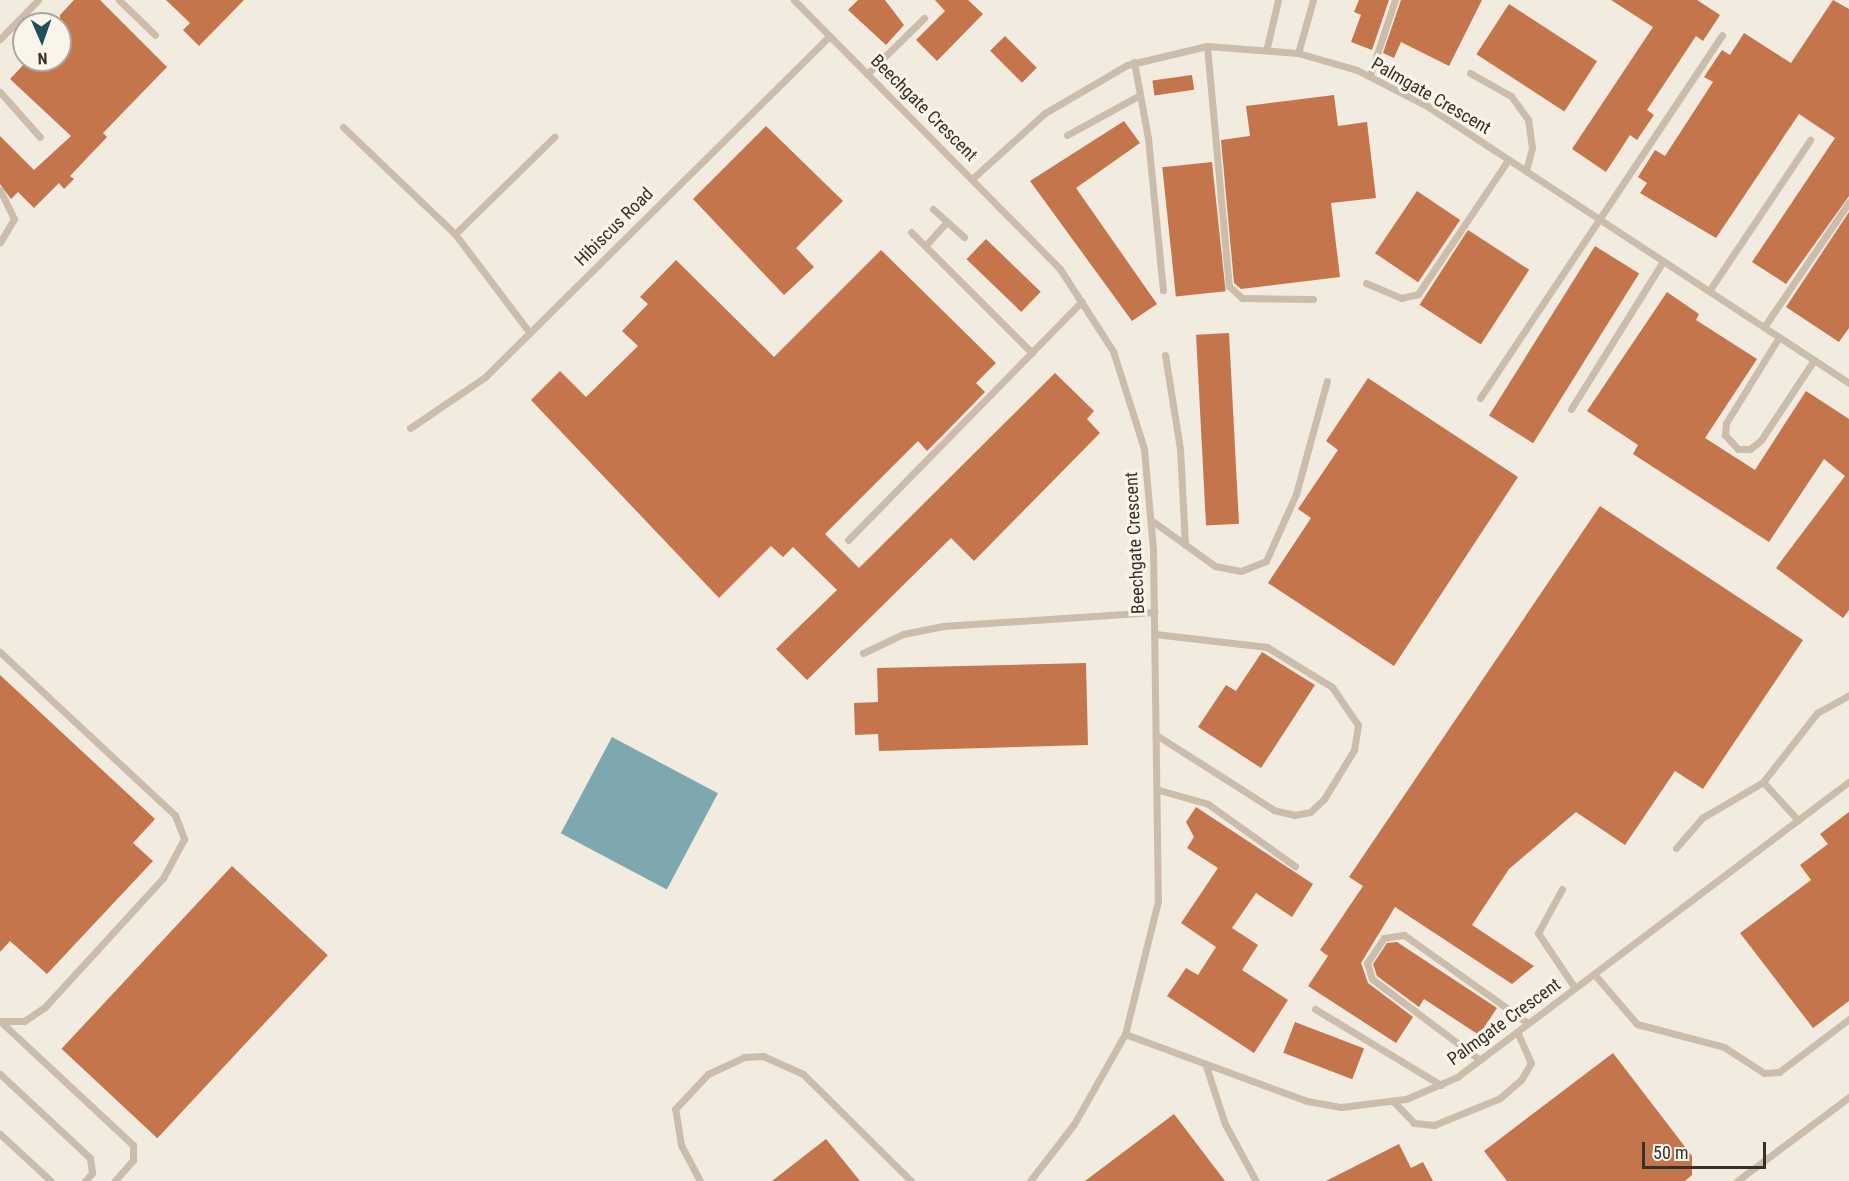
<!DOCTYPE html>
<html>
<head>
<meta charset="utf-8">
<style>
	body { margin:0 }
	#map { position:relative; width:1849px; height:1181px; overflow:hidden; background:#f2ebdf; font-family:"Roboto Condensed",sans-serif }
	div>[style] { position:absolute }
	[style*='--x'] { left:calc(var(--x)*1px); top:calc(var(--y)*1px); width:calc(var(--w)*1px); rotate:calc(var(--a)*1deg) }
	.water>* { inset:0; background:#7ea8af; transform-origin:0 0 }
	.building>* { inset:0; background:#c4754c; transform-origin:0 0 }
	.lane>* { height:7px; margin:-3.5px; padding:0 3.5px; transform-origin:3.5px; border-radius:3.5px; background:#cbbcab }
	span { translate:-50% -50%; white-space:nowrap; text-align:center; line-height:1.15; -webkit-text-stroke:6px #faf5eb; paint-order:stroke }
	.street-label { font-size:18px; color:#38302a }
	.north { position:absolute; left:12px; top:12px; width:60px; height:60px; box-sizing:border-box; background:#faf5eb; border:2px solid #aca69e; border-radius:50%; rotate:178deg; font-size:16px; font-weight:700; line-height:24px; text-align:center; color:#38302a }
	.north::after { content:''; display:block; margin:auto; width:21px; height:27px; background:#20505a; clip-path:polygon(50% 0,100% 100%,50% 72%,0 100%) }
	.scale { position:absolute; left:1642px; top:1142px; width:124px; height:27px; box-sizing:border-box; border:3px solid #38302a; border-top:0; padding-left:8px; font-size:18px; line-height:21px; white-space:nowrap; color:#38302a; -webkit-text-stroke:4px #faf5eb; paint-order:stroke }
</style>
</head>
<body>
<div id="map">
	<div class="water">
		<div style="left:612px;top:737px;width:120px;height:109px;rotate:28deg"></div>
	</div>
	<div class="building">
		<div style="clip-path:polygon(74px 0,100px 0,167px 67px,103px 133px,107px 137px,70px 176px,74px 179px,64px 189px,59px 183px,34px 208px,18px 192px,11px 199px,0 184px,0 136px,34px 170px,71px 136px,10px 79px,28px 60px,60px 60px,60px 15px)"></div>
		<div style="clip-path:polygon(166px 0,244px 0,199px 46px,183px 30px,190px 23px)"></div>
		<div style="clip-path:polygon(858px 0,885px 0,904px 25px,886px 45px,848px 10px)"></div>
		<div style="clip-path:polygon(935px 0,968px 0,983px 14px,937px 61px,916px 40px,945px 11px)"></div>
		<div style="clip-path:polygon(1359px 0,1389px 0,1372px 50px,1351px 42px,1361px 15px,1354px 12px)"></div>
		<div style="clip-path:polygon(1401px 0,1482px 0,1449px 66px,1401px 42px,1394px 58px,1383px 53px)"></div>
		<div style="clip-path:polygon(1611px 0,1697px 0,1720px 15px,1703px 41px,1696px 36px,1647px 110px,1654px 115px,1637px 140px,1630px 135px,1606px 172px,1572px 149px,1653px 27px)"></div>
		<div style="clip-path:polygon(1833px 0,1849px 9px,1849px 196px,1786px 284px,1752px 262px,1835px 138px,1799px 114px,1716px 238px,1640px 193px,1647px 183px,1638px 177px,1655px 150px,1665px 156px,1713px 82px,1704px 77px,1722px 50px,1730px 55px,1744px 33px,1791px 63px)"></div>
		<div style="left:1509px;top:4px;width:105px;height:60px;rotate:33deg"></div>
		<div style="left:1005px;top:36px;width:45px;height:21px;rotate:45deg"></div>
		<div style="left:1192px;top:75px;width:15px;height:40px;rotate:82deg"></div>
		<div style="clip-path:polygon(1334px 95px,1338px 126px,1367px 122px,1376px 198px,1331px 203px,1340px 277px,1241px 289px,1234px 283px,1221px 140px,1250px 136px,1246px 106px)"></div>
		<div style="clip-path:polygon(1124px 121px,1140px 143px,1076px 188px,1157px 304px,1132px 321px,1030px 181px)"></div>
		<div style="clip-path:polygon(766px 126px,843px 201px,796px 248px,814px 267px,784px 295px,693px 199px)"></div>
		<div style="left:1212px;top:162px;width:130px;height:50px;rotate:84deg"></div>
		<div style="left:1417px;top:191px;width:52px;height:75px;rotate:34deg"></div>
		<div style="clip-path:polygon(1849px 212px,1849px 328px,1839px 342px,1786px 307px)"></div>
		<div style="left:1468px;top:230px;width:73px;height:89px;rotate:33deg"></div>
		<div style="left:986px;top:239px;width:76px;height:28px;rotate:44deg"></div>
		<div style="left:1595px;top:246px;width:52px;height:200px;rotate:32deg"></div>
		<div style="clip-path:polygon(881px 250px,996px 363px,976px 383px,985px 392px,945px 433px,927px 451px,918px 441px,825px 534px,859px 568px,1055px 373px,1094px 411px,1087px 419px,1100px 433px,974px 561px,951px 538px,807px 680px,776px 649px,837px 590px,793px 547px,783px 557px,771px 546px,719px 598px,531px 400px,560px 371px,586px 397px,638px 346px,622px 331px,648px 304px,640px 297px,676px 260px,774px 357px)"></div>
		<div style="clip-path:polygon(1667px 292px,1699px 314px,1696px 320px,1757px 359px,1705px 438px,1755px 470px,1806px 391px,1849px 419px,1849px 610px,1843px 618px,1776px 568px,1845px 476px,1824px 459px,1769px 542px,1633px 454px,1638px 445px,1587px 411px)"></div>
		<div style="left:1229px;top:333px;width:191px;height:33px;rotate:87deg"></div>
		<div style="clip-path:polygon(1368px 378px,1518px 477px,1394px 666px,1268px 583px,1311px 518px,1298px 509px,1338px 450px,1326px 441px)"></div>
		<div style="clip-path:polygon(1600px 506px,1803px 640px,1703px 789px,1675px 771px,1625px 845px,1576px 812px,1509px 869px,1472px 925px,1534px 966px,1512px 984px,1395px 907px,1361px 963px,1368px 983px,1413px 1017px,1396px 1043px,1308px 986px,1328px 956px,1320px 950px,1363px 886px,1349px 877px)"></div>
		<div style="clip-path:polygon(1262px 652px,1315px 685px,1261px 768px,1198px 727px,1226px 685px,1236px 691px)"></div>
		<div style="clip-path:polygon(1086px 663px,1088px 745px,879px 751px,878px 734px,855px 735px,854px 703px,878px 702px,877px 668px)"></div>
		<div style="clip-path:polygon(0 675px,155px 819px,133px 843px,153px 861px,47px 974px,10px 941px,0 952px)"></div>
		<div style="clip-path:polygon(1196px 807px,1313px 884px,1292px 917px,1256px 893px,1232px 928px,1258px 945px,1242px 970px,1288px 1000px,1254px 1053px,1167px 996px,1186px 968px,1198px 975px,1216px 947px,1181px 923px,1218px 868px,1187px 848px,1194px 837px,1186px 822px)"></div>
		<div style="clip-path:polygon(1849px 812px,1849px 1001px,1813px 1028px,1740px 933px,1811px 880px,1800px 865px,1828px 844px,1820px 834px)"></div>
		<div style="left:232px;top:866px;width:131px;height:250px;rotate:43deg"></div>
		<div style="clip-path:polygon(1397px 942px,1497px 1008px,1479px 1035px,1424px 999px,1419px 1007px,1377px 976px,1373px 964px,1387px 943px)"></div>
		<div style="left:1295px;top:1022px;width:74px;height:33px;rotate:21deg"></div>
		<div style="clip-path:polygon(1613px 1053px,1692px 1156px,1692px 1175px,1685px 1181px,1507px 1181px,1484px 1151px)"></div>
		<div style="clip-path:polygon(1174px 1114px,1225px 1181px,1085px 1181px)"></div>
		<div style="clip-path:polygon(826px 1139px,860px 1181px,772px 1181px)"></div>
		<div style="clip-path:polygon(1399px 1144px,1411px 1168px,1423px 1162px,1433px 1181px,1326px 1181px)"></div>
	</div>
	<div class="lane">
		<div style="--x:119;--y:0;--w:50;--a:44.2"></div>
		<div style="--x:794;--y:0;--w:378;--a:45.3"></div>
		<div style="--x:1060;--y:269;--w:98;--a:57.1"></div>
		<div style="--x:1113;--y:351;--w:103;--a:72.4"></div>
		<div style="--x:1144;--y:449;--w:100;--a:84.9"></div>
		<div style="--x:1153;--y:549;--w:352;--a:89.2"></div>
		<div style="--x:1158;--y:901;--w:137;--a:103.9"></div>
		<div style="--x:1125;--y:1034;--w:103;--a:119.5"></div>
		<div style="--x:1074;--y:1124;--w:72;--a:127.7"></div>
		<div style="--x:0;--y:39;--w:54;--a:-45.7"></div>
		<div style="--x:1207;--y:46;--w:241;--a:84.8"></div>
		<div style="--x:1229;--y:286;--w:18;--a:43"></div>
		<div style="--x:1242;--y:298;--w:71;--a:0.8"></div>
		<div style="--x:1267;--y:47;--w:48;--a:-76.8"></div>
		<div style="--x:1298;--y:53;--w:55;--a:-74.2"></div>
		<div style="--x:1134;--y:62;--w:77;--a:79.6"></div>
		<div style="--x:1148;--y:138;--w:153;--a:84.4"></div>
		<div style="--x:1470;--y:73;--w:47;--a:29.3"></div>
		<div style="--x:1511;--y:96;--w:29;--a:54"></div>
		<div style="--x:1528;--y:119;--w:29;--a:82"></div>
		<div style="--x:1532;--y:148;--w:24;--a:105"></div>
		<div style="--x:867;--y:74;--w:80;--a:-44.5"></div>
		<div style="--x:1370;--y:75;--w:79;--a:-71.6"></div>
		<div style="--x:0;--y:92;--w:60;--a:48.4"></div>
		<div style="--x:343;--y:127;--w:155;--a:43.7"></div>
		<div style="--x:455;--y:234;--w:123;--a:52.9"></div>
		<div style="--x:1067;--y:135;--w:83;--a:-28.7"></div>
		<div style="--x:973;--y:178;--w:97;--a:-42.1"></div>
		<div style="--x:1045;--y:113;--w:95;--a:-30.3"></div>
		<div style="--x:1127;--y:65;--w:82;--a:-13.4"></div>
		<div style="--x:1207;--y:46;--w:91;--a:4.4"></div>
		<div style="--x:1298;--y:53;--w:61;--a:16.1"></div>
		<div style="--x:1357;--y:70;--w:79;--a:27.2"></div>
		<div style="--x:1427;--y:106;--w:505;--a:33.28"></div>
		<div style="--x:0;--y:190;--w:32;--a:64"></div>
		<div style="--x:14;--y:219;--w:27;--a:121"></div>
		<div style="--x:933;--y:209;--w:42;--a:42.1"></div>
		<div style="--x:911;--y:232;--w:171;--a:45"></div>
		<div style="--x:455;--y:234;--w:139;--a:-44.4"></div>
		<div style="--x:926;--y:245;--w:31;--a:-48"></div>
		<div style="--x:1366;--y:283;--w:38;--a:23"></div>
		<div style="--x:1401;--y:298;--w:17;--a:-13"></div>
		<div style="--x:1418;--y:294;--w:161;--a:-56.1"></div>
		<div style="--x:1709;--y:291;--w:182;--a:-56.2"></div>
		<div style="--x:1764;--y:327;--w:151;--a:-55.8"></div>
		<div style="--x:1779;--y:337;--w:101;--a:121.6"></div>
		<div style="--x:1726;--y:423;--w:12;--a:95"></div>
		<div style="--x:1725;--y:435;--w:19;--a:47"></div>
		<div style="--x:1738;--y:449;--w:12;--a:0"></div>
		<div style="--x:1750;--y:449;--w:14;--a:-39"></div>
		<div style="--x:1761;--y:440;--w:96;--a:-56.5"></div>
		<div style="--x:1165;--y:355;--w:95;--a:80.9"></div>
		<div style="--x:1180;--y:449;--w:96;--a:87"></div>
		<div style="--x:1480;--y:398;--w:436;--a:-56.3"></div>
		<div style="--x:1571;--y:409;--w:174;--a:-58.1"></div>
		<div style="--x:410;--y:428;--w:91;--a:-34.2"></div>
		<div style="--x:485;--y:377;--w:485;--a:-44.7"></div>
		<div style="--x:1151;--y:520;--w:79;--a:35.7"></div>
		<div style="--x:1215;--y:566;--w:26;--a:11"></div>
		<div style="--x:1241;--y:571;--w:27;--a:-22"></div>
		<div style="--x:1266;--y:561;--w:73;--a:-65.9"></div>
		<div style="--x:1296;--y:494;--w:117;--a:-74.7"></div>
		<div style="--x:848;--y:540;--w:334;--a:-45.6"></div>
		<div style="--x:1155;--y:634;--w:113;--a:6.6"></div>
		<div style="--x:1267;--y:647;--w:76;--a:31.6"></div>
		<div style="--x:1332;--y:687;--w:46;--a:55.6"></div>
		<div style="--x:1358;--y:725;--w:25;--a:99"></div>
		<div style="--x:1354;--y:750;--w:57;--a:121.5"></div>
		<div style="--x:1324;--y:799;--w:19;--a:137"></div>
		<div style="--x:1310;--y:812;--w:15;--a:169"></div>
		<div style="--x:1295;--y:815;--w:22;--a:-167"></div>
		<div style="--x:1274;--y:810;--w:138;--a:-147.5"></div>
		<div style="--x:0;--y:652;--w:239;--a:43"></div>
		<div style="--x:175;--y:815;--w:26;--a:69"></div>
		<div style="--x:184;--y:839;--w:44;--a:118.3"></div>
		<div style="--x:163;--y:878;--w:175;--a:132.5"></div>
		<div style="--x:45;--y:1007;--w:25;--a:146"></div>
		<div style="--x:24;--y:1021;--w:24;--a:180"></div>
		<div style="--x:863;--y:653;--w:44;--a:-25.4"></div>
		<div style="--x:903;--y:634;--w:41;--a:-11.3"></div>
		<div style="--x:943;--y:626;--w:212;--a:-3.8"></div>
		<div style="--x:1763;--y:782;--w:52;--a:47.4"></div>
		<div style="--x:1159;--y:790;--w:51;--a:15.9"></div>
		<div style="--x:1208;--y:804;--w:107;--a:35.5"></div>
		<div style="--x:1676;--y:848;--w:40;--a:-49"></div>
		<div style="--x:1702;--y:818;--w:71;--a:-30.5"></div>
		<div style="--x:1763;--y:782;--w:88;--a:-52"></div>
		<div style="--x:1817;--y:713;--w:37;--a:-29"></div>
		<div style="--x:1562;--y:889;--w:50;--a:118.6"></div>
		<div style="--x:1538;--y:933;--w:66;--a:56.1"></div>
		<div style="--x:1594;--y:974;--w:66;--a:49.3"></div>
		<div style="--x:1637;--y:1024;--w:90;--a:14.8"></div>
		<div style="--x:1724;--y:1047;--w:48;--a:33"></div>
		<div style="--x:1764;--y:1073;--w:15;--a:-4"></div>
		<div style="--x:1779;--y:1072;--w:88;--a:-37.1"></div>
		<div style="--x:1315;--y:1009;--w:147;--a:31.1"></div>
		<div style="--x:0;--y:1021;--w:182;--a:43"></div>
		<div style="--x:133;--y:1145;--w:15;--a:90"></div>
		<div style="--x:133;--y:1160;--w:28;--a:131"></div>
		<div style="--x:1125;--y:1034;--w:194;--a:20.2"></div>
		<div style="--x:1307;--y:1101;--w:35;--a:10"></div>
		<div style="--x:1341;--y:1107;--w:65;--a:-7"></div>
		<div style="--x:1406;--y:1099;--w:56;--a:-23.3"></div>
		<div style="--x:1457;--y:1077;--w:491;--a:-37"></div>
		<div style="--x:1480;--y:1060;--w:135;--a:-143.1"></div>
		<div style="--x:1372;--y:979;--w:17;--a:-107"></div>
		<div style="--x:1367;--y:963;--w:30;--a:-56"></div>
		<div style="--x:1384;--y:938;--w:20;--a:-9"></div>
		<div style="--x:1404;--y:935;--w:152;--a:35.4"></div>
		<div style="--x:1206;--y:1066;--w:61;--a:71.9"></div>
		<div style="--x:1225;--y:1124;--w:65;--a:61.5"></div>
		<div style="--x:0;--y:1074;--w:123;--a:43"></div>
		<div style="--x:90;--y:1158;--w:15;--a:82"></div>
		<div style="--x:92;--y:1173;--w:11;--a:131"></div>
		<div style="--x:1394;--y:1102;--w:29;--a:46"></div>
		<div style="--x:1414;--y:1123;--w:20;--a:6"></div>
		<div style="--x:1434;--y:1125;--w:71;--a:-22.2"></div>
		<div style="--x:1500;--y:1098;--w:28;--a:-41"></div>
		<div style="--x:1521;--y:1080;--w:20;--a:-60"></div>
		<div style="--x:1531;--y:1063;--w:34;--a:-114"></div>
		<div style="--x:0;--y:1134;--w:69;--a:42.7"></div>
		<div style="--x:700;--y:1181;--w:41;--a:-117.8"></div>
		<div style="--x:681;--y:1145;--w:36;--a:-99"></div>
		<div style="--x:675;--y:1109;--w:48;--a:-46.7"></div>
		<div style="--x:708;--y:1074;--w:40;--a:-25"></div>
		<div style="--x:744;--y:1057;--w:19;--a:-3"></div>
		<div style="--x:763;--y:1056;--w:44;--a:24.2"></div>
		<div style="--x:803;--y:1074;--w:152;--a:44.7"></div>
		<div style="--x:1737;--y:1181;--w:140;--a:-36.9"></div>
	</div>
	<div class="street-label">
		<span style="left:1431px;top:96px;rotate:30deg">Palmgate Crescent</span>
		<span style="left:924px;top:108px;rotate:45deg">Beechgate Crescent</span>
		<span style="left:614px;top:227px;rotate:-45deg">Hibiscus Road</span>
		<span style="left:1135px;top:543px;rotate:-93deg">Beechgate Crescent</span>
		<span style="left:1504px;top:1022px;rotate:-36deg">Palmgate Crescent</span>
	</div>
	<div class="north">N</div>
	<div class="scale">50 m</div>
</div>
</body>
</html>
